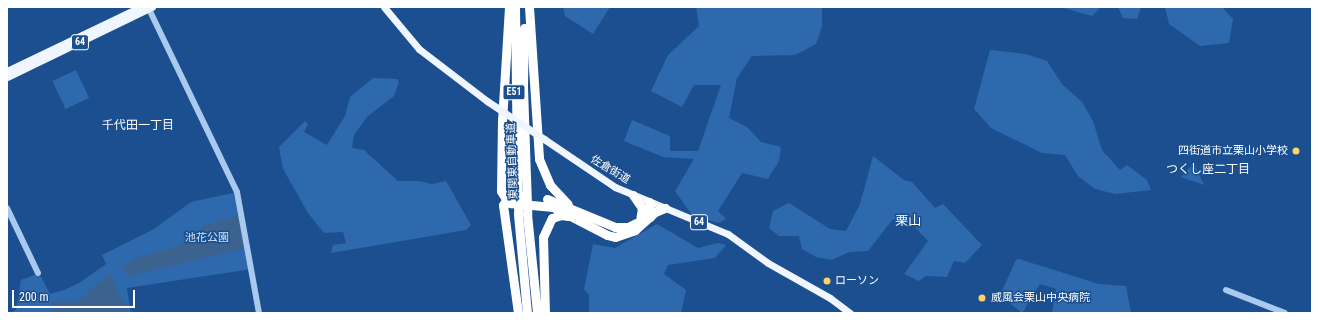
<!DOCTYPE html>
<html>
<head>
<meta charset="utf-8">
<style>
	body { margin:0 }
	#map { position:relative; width:1319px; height:320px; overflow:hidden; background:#1b4f8f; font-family:"Roboto Condensed","Noto Sans JP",sans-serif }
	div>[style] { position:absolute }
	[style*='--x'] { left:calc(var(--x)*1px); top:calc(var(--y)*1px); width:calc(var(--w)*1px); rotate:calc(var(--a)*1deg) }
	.green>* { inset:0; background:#2e69ad; transform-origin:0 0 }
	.water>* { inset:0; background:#3c6290 }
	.minor>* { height:6px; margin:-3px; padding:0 3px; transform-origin:3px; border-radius:3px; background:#a9c9ee }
	.major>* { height:7px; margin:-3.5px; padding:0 3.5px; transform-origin:3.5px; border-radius:3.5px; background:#f0f6ff }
	.highway>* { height:9px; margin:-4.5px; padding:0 4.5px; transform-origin:4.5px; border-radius:4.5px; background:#fff }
	.major-bridge>* { height:7px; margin:-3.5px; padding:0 3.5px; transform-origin:3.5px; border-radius:3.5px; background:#f0f6ff }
	.highway-bridge>* { height:9px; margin:-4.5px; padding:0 4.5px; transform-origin:4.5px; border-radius:4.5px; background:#fff }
	.dots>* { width:11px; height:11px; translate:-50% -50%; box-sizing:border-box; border:2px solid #1b4f8f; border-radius:50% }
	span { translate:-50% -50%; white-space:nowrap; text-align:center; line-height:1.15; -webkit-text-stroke:3px #1b4f8f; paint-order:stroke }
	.shield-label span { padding:1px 3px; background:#1b4f8f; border:1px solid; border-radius:3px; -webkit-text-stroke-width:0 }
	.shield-label { font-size:10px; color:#fff; font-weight:700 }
	.poi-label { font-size:11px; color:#fff }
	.right { translate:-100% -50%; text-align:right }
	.left { translate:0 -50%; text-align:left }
	.street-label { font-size:11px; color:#fff }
	.park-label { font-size:11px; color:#cfe3fa }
	.neighbourhood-label { font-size:12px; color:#fff }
	.quarter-label { font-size:13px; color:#fff }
	.frame { position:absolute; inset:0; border:8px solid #fff; pointer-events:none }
	.scale { position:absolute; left:12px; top:290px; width:123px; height:18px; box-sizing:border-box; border:2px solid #fff; border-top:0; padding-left:5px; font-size:12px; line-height:14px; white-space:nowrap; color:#fff; -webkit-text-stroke:3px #1b4f8f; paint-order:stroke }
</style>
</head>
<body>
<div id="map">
	<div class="green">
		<div style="clip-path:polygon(563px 7px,610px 7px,593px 34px,565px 16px)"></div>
		<div style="clip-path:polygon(696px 7px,822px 7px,822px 27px,816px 44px,795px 55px,752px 56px,737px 78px,729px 118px,747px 127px,761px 142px,781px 147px,779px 161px,768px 179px,742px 173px,718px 211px,726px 219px,718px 223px,692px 215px,675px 191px,694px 159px,663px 157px,624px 141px,632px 120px,670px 136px,670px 151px,698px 151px,721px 85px,694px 85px,682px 107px,651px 91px,668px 55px,699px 26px)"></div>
		<div style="clip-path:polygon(1060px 7px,1101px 7px,1092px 16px)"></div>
		<div style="clip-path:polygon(1118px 7px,1141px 7px,1137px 19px,1123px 18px)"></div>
		<div style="clip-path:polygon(1165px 7px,1222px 7px,1233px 19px,1229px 43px,1200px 46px,1169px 24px)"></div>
		<div style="clip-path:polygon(990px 50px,1026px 54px,1047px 61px,1062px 84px,1082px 102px,1093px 121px,1102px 150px,1120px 170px,1127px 165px,1147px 180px,1151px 190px,1115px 194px,1095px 189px,1078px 176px,1065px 155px,1042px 153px,991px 128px,974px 109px)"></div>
		<div style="left:76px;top:70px;width:31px;height:26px;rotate:65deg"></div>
		<div style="clip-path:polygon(373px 78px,397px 79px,399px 82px,394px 96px,368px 116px,354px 135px,352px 148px,364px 150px,398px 181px,420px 181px,432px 184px,446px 181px,471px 225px,466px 230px,331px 253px,333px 245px,346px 243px,343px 232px,324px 233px,308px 213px,283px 169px,279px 147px,305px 121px,308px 124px,304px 132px,327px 145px,345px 116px,350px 97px)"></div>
		<div style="clip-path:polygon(873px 156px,904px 180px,912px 182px,935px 208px,943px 204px,982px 245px,965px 263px,954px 261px,947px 277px,926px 276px,919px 281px,904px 274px,928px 241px,914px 226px,893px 219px,868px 251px,849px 252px,832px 260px,816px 257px,802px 249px,799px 236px,779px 236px,769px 228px,773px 211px,789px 203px,830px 229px,846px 231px,860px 204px)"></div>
		<div style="clip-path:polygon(1194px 163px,1204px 185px,1181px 177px)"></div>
		<div style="clip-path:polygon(237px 192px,252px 269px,127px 288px,131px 313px,9px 313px,16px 310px,21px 280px,39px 273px,50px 294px,64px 290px,79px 283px,106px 264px,102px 255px,154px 229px,191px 202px)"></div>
		<div style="clip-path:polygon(657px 224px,698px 248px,718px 243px,726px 245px,715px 258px,668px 265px,664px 274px,686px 290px,681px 313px,589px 313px,589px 295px,584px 289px,593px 244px,615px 248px)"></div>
		<div style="clip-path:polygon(1019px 259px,1099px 284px,1126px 286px,1131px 313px,1052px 313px,1056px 289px,1040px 284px,1022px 313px,1000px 295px,1016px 260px)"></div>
	</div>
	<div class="water">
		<div style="clip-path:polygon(239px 215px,240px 223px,238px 226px,241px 228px,242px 235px,240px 237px,244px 246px,242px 249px,128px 276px,123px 269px,136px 258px,179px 246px,204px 226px)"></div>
		<div style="clip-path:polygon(110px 273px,122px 301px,125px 301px,128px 313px,51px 313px,51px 302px,78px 301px)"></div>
	</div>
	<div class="minor">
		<div style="--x:148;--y:7;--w:205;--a:64.3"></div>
		<div style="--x:237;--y:192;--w:123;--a:79.7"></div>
		<div style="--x:7;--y:208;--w:72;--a:64.5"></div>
		<div style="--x:1226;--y:290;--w:63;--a:21.3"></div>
	</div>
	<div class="major">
		<div style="--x:384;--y:7;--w:55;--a:50.2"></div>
		<div style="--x:419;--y:49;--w:86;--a:37.4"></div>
		<div style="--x:7;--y:71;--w:148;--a:-25.7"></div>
		<div style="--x:7;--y:77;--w:161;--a:-25.8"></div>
		<div style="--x:544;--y:139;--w:86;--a:34.1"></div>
		<div style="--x:615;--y:187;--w:122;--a:22.6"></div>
		<div style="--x:728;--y:234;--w:49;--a:35.9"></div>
		<div style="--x:768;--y:263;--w:71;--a:29.4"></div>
		<div style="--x:830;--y:298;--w:25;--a:37"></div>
	</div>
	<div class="highway">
		<div style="--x:509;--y:7;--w:113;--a:93.5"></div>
		<div style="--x:502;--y:120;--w:71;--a:90.8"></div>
		<div style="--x:501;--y:191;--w:9;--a:58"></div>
		<div style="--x:506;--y:199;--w:6;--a:45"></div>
		<div style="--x:510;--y:203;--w:43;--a:5.3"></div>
		<div style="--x:553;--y:207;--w:61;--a:27.4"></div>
		<div style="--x:607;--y:235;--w:8;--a:14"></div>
		<div style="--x:615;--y:237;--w:21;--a:-19"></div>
		<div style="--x:635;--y:230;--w:27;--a:-42"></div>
		<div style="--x:655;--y:212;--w:11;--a:-22"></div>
		<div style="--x:515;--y:7;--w:170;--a:89.3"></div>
		<div style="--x:529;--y:7;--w:152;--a:86.2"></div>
		<div style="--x:539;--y:159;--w:28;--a:67"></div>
		<div style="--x:550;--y:185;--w:26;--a:47"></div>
		<div style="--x:524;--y:28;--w:59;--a:91"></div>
		<div style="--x:523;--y:87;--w:89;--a:88.1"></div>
		<div style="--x:633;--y:195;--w:16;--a:55"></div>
		<div style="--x:642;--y:208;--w:12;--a:99"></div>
		<div style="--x:547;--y:199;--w:74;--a:22.4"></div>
		<div style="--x:615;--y:227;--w:13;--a:0"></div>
		<div style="--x:628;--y:227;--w:9;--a:-27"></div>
		<div style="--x:649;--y:202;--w:15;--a:86"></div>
		<div style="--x:518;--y:214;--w:99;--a:84.8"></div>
		<div style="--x:527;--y:214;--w:100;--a:84.2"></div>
		<div style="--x:518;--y:313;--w:109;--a:-97.9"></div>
		<div style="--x:503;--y:205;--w:12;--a:-59"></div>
		<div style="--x:509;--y:195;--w:16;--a:4"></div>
		<div style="--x:545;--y:313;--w:76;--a:-91.5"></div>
		<div style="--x:543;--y:237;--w:21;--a:-65"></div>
		<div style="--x:552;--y:218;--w:9;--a:-18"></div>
		<div style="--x:561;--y:215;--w:7;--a:8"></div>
	</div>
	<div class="major-bridge">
		<div style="--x:487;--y:101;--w:69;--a:33.7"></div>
	</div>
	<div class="highway-bridge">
		<div style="--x:526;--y:176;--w:38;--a:88"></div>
		<div style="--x:517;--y:177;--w:37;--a:88"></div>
	</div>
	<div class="dots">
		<div style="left:1296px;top:151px;background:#ffd166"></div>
		<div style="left:827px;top:281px;background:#ffd166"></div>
		<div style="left:982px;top:298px;background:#ffd166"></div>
	</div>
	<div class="shield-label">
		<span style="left:80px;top:42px">64</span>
		<span style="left:514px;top:92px">E51</span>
		<span style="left:699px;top:222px">64</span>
	</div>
	<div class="poi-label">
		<span class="right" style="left:1288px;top:151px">四街道市立栗山小学校</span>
		<span class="left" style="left:835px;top:281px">ローソン</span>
		<span class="left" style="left:991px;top:298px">威風会栗山中央病院</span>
	</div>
	<div class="street-label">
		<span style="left:513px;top:161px;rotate:-92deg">東関東自動車道</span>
		<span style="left:610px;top:170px;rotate:31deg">佐倉街道</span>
	</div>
	<div class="park-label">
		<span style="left:207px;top:238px">池花公園</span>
	</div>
	<div class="neighbourhood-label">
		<span style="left:138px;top:126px">千代田一丁目</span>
		<span style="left:1208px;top:170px">つくし座二丁目</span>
	</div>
	<div class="quarter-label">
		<span style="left:908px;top:221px">栗山</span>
	</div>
	<div class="frame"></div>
	<div class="scale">200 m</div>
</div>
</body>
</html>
